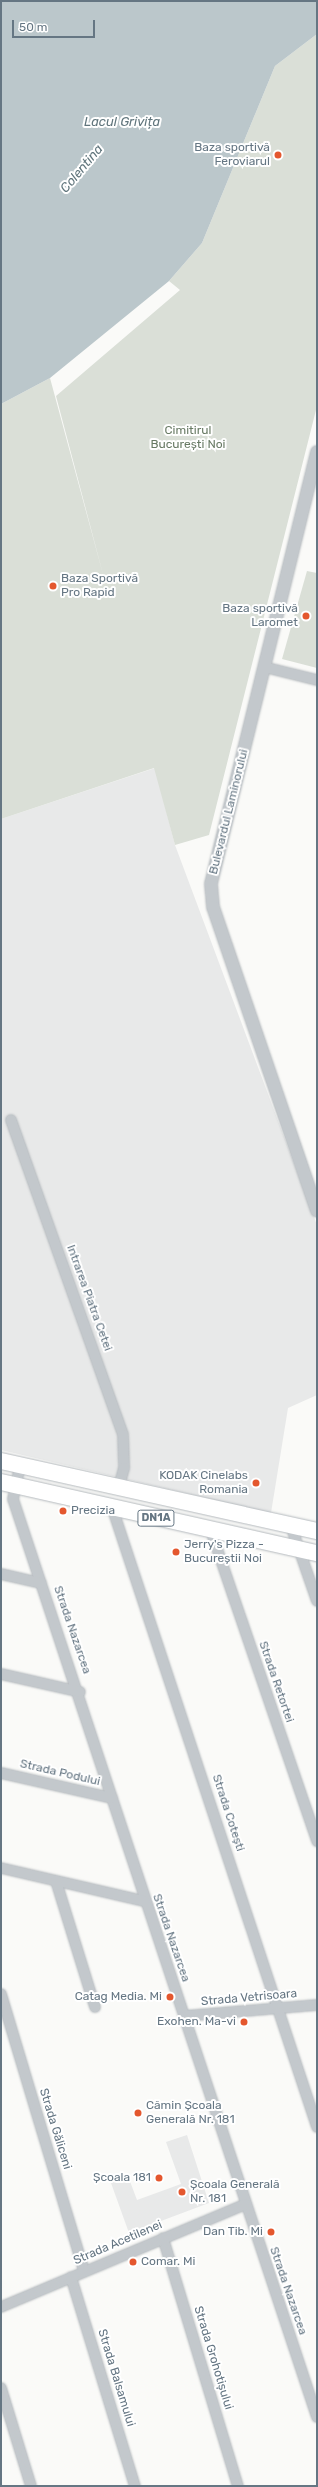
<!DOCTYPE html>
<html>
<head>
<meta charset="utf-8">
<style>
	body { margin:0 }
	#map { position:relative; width:318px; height:2487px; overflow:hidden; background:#fafaf8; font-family:Rubik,sans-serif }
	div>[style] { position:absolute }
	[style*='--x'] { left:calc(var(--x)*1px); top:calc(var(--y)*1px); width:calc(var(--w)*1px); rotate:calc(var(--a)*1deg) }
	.built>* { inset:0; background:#e8e9e9 }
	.green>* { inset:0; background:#dadfd7 }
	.water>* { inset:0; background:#bbc7cb }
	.roads { filter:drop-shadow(0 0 1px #b5babe) drop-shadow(0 0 1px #b5babe) }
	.minor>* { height:10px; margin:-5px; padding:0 5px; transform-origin:5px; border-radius:5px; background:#c3c8cc }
	.tertiary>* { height:12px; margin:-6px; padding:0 6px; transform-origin:6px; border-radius:6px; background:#c3c8cc }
	.primary>* { height:16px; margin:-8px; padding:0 8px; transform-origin:8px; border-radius:8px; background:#fff }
	.dots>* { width:11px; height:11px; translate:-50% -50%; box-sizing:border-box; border:2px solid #fff; border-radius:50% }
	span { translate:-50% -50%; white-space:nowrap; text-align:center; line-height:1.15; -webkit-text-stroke:4px #fff; paint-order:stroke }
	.shield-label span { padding:1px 3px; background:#fff; border:1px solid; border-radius:3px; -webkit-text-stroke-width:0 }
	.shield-label { font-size:11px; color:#657683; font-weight:700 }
	.poi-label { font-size:12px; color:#657683 }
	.right { translate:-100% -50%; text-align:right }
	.left { translate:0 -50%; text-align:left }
	.park-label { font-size:12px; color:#687a64 }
	.street-label { font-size:12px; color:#657683 }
	.water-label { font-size:13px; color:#60757c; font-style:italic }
	.frame { position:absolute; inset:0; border:2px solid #657683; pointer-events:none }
	.scale { position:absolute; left:12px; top:20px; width:83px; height:18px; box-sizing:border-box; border:2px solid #657683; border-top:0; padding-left:5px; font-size:12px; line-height:14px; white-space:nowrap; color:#657683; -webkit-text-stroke:3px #fff; paint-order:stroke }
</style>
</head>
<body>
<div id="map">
	<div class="built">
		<div style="clip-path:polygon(155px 768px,175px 845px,317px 1225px,317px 1395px,288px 1408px,271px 1513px,1px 1450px,1px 819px)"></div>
		<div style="clip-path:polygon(187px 2135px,209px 2203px,129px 2233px,111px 2183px,128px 2176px,137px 2200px,181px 2184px,166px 2142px)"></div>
	</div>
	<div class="green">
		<div style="clip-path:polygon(317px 34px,317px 406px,209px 835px,175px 845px,154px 768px,1px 819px,1px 404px,50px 378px,104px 578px,56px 396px,180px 290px,169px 281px,202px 243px,275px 66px)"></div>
		<div style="clip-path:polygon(307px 571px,317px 573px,317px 668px,282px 659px)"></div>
	</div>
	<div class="water">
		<div style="clip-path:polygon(1px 1px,317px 1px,317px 34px,275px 66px,202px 243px,169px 281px,50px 378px,1px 404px)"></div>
	</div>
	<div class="roads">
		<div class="minor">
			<div style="--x:264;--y:667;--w:55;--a:13.8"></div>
			<div style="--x:11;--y:1120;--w:334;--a:70.4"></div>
			<div style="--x:123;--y:1435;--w:33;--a:88"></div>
			<div style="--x:124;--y:1468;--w:20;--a:105"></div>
			<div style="--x:20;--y:1466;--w:34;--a:102"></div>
			<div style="--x:13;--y:1499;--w:967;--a:71.68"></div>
			<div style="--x:112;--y:1507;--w:653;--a:71.7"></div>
			<div style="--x:291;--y:1526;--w:79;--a:70.9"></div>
			<div style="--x:211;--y:1531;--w:328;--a:71.1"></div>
			<div style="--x:1;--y:1574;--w:41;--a:12.7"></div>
			<div style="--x:1;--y:1674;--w:81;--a:12.8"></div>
			<div style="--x:1;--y:1773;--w:114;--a:12.7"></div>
			<div style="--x:1;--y:1868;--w:147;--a:13"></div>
			<div style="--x:56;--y:1881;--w:132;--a:72.8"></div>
			<div style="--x:1;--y:1994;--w:289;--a:73.3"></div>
			<div style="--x:184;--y:2016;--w:133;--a:-4.7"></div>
			<div style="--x:163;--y:2238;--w:259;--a:73.2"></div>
			<div style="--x:71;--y:2277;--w:219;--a:73"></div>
			<div style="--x:1;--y:2307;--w:266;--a:-22.8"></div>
			<div style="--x:1;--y:2388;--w:102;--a:73"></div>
		</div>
		<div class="tertiary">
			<div style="--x:317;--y:452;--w:445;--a:103.8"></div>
			<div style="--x:211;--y:884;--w:23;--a:85"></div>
			<div style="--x:213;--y:907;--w:321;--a:71.1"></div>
		</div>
		<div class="primary">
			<div style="--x:1;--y:1461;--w:324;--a:12.5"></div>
			<div style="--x:1;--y:1482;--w:324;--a:12.7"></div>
		</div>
	</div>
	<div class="dots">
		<div style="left:278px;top:155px;background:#e4572e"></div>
		<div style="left:53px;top:586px;background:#e4572e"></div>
		<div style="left:306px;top:616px;background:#e4572e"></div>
		<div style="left:256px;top:1483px;background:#e4572e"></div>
		<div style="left:63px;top:1511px;background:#e4572e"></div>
		<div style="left:176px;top:1552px;background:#e4572e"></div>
		<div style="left:170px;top:1997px;background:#e4572e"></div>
		<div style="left:244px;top:2022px;background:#e4572e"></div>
		<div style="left:138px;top:2113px;background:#e4572e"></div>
		<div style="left:159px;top:2178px;background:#e4572e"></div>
		<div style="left:182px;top:2192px;background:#e4572e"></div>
		<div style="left:271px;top:2232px;background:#e4572e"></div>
		<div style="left:133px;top:2262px;background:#e4572e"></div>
	</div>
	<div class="shield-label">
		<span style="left:156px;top:1518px">DN1A</span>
	</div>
	<div class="poi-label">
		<span class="right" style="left:270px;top:155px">Baza sportivă<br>Feroviarul</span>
		<span class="left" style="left:61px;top:586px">Baza Sportivă<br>Pro Rapid</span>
		<span class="right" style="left:298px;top:616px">Baza sportivă<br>Laromet</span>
		<span class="right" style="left:248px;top:1483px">KODAK Cinelabs<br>Romania</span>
		<span class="left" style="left:71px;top:1511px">Precizia</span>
		<span class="left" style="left:184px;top:1552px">Jerry's Pizza -<br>Bucureștii Noi</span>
		<span class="right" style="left:162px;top:1997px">Catag Media. Mi</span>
		<span class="right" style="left:236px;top:2022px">Exohen. Ma-vi</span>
		<span class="left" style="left:146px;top:2113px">Cămin Școala<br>Generală Nr. 181</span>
		<span class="right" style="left:151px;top:2178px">Școala 181</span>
		<span class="left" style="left:190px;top:2192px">Școala Generală<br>Nr. 181</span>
		<span class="right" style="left:263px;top:2232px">Dan Tib. Mi</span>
		<span class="left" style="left:141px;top:2262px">Comar. Mi</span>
	</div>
	<div class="park-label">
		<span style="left:188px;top:438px">Cimitirul<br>București Noi</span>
	</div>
	<div class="street-label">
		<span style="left:229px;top:812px;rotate:-76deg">Bulevardul Laminorului</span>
		<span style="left:89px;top:1298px;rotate:70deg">Intrarea Piatra Cetei</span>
		<span style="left:72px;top:1630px;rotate:71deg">Strada Nazarcea</span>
		<span style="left:276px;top:1682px;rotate:71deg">Strada Retortei</span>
		<span style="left:60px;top:1773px;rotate:13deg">Strada Podului</span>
		<span style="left:228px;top:1813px;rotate:72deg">Strada Cotești</span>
		<span style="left:171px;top:1938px;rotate:71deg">Strada Nazarcea</span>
		<span style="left:249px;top:1998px;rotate:-5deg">Strada Vetrisoara</span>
		<span style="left:55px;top:2129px;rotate:73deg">Strada Găliceni</span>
		<span style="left:118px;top:2243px;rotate:-23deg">Strada Acetilenei</span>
		<span style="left:288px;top:2291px;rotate:71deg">Strada Nazarcea</span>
		<span style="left:213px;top:2358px;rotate:73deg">Strada Grohotișului</span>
		<span style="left:116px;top:2378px;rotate:73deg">Strada Balsamului</span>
	</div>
	<div class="water-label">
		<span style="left:122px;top:122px">Lacul Grivița</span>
		<span style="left:82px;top:169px;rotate:-50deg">Colentina</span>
	</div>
	<div class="frame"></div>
	<div class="scale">50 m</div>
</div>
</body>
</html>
